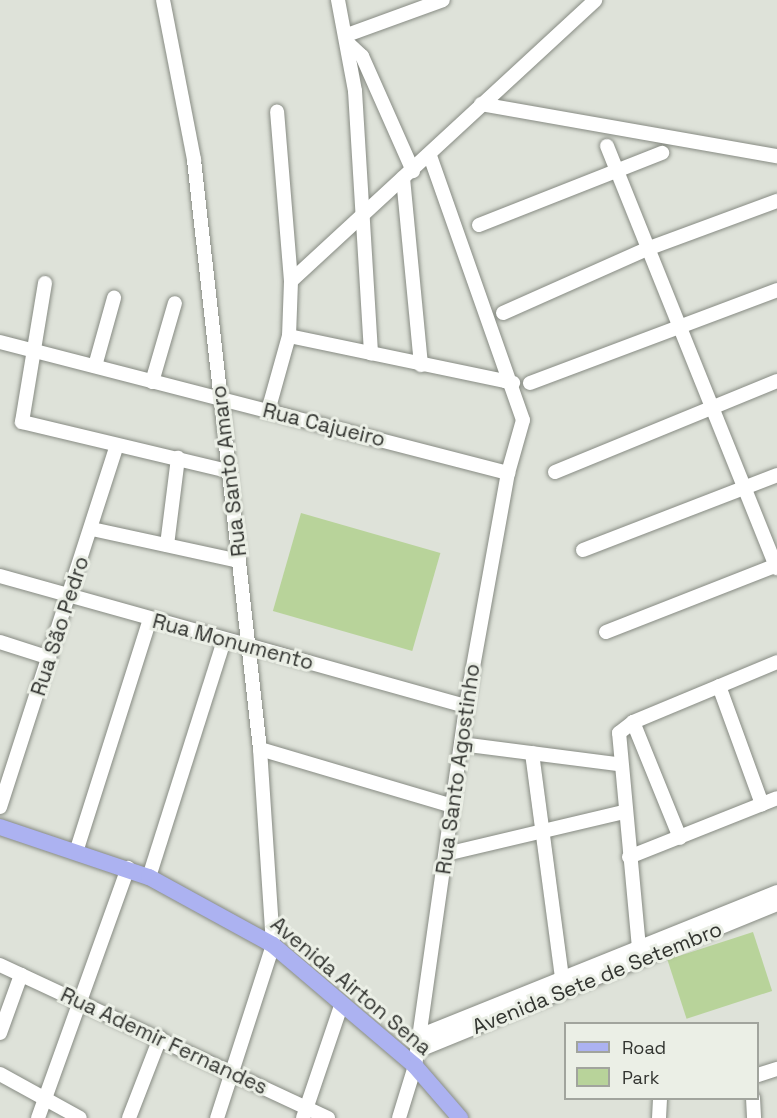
<!DOCTYPE html>
<html>
<head>
<meta charset="utf-8">
<style>
	body { margin:0 }
	#map { position:relative; width:777px; height:1118px; overflow:hidden; background:#dee2d9; font-family:"Space Grotesk",sans-serif }
	div>[style] { position:absolute }
	[style*='--x'] { left:calc(var(--x)*1px); top:calc(var(--y)*1px); width:calc(var(--w)*1px); rotate:calc(var(--a)*1deg) }
	.green>* { inset:0; background:#b8d39a; transform-origin:0 0 }
	.roads { filter:drop-shadow(0 0 2px #878b83) drop-shadow(0 0 2px #878b83) }
	.minor>* { height:14px; margin:-7px; padding:0 7px; transform-origin:7px; border-radius:7px; background:#fff }
	.major>* { height:16px; margin:-8px; padding:0 8px; transform-origin:8px; border-radius:8px; background:#acb2f1 }
	span { translate:-50% -50%; white-space:nowrap; text-align:center; line-height:1.15; -webkit-text-stroke:6px #ebefe6; paint-order:stroke }
	.street-label { font-size:21px; color:#323430 }
	.legend { position:absolute; left:564px; top:1022px; width:195px; height:78px; box-sizing:border-box; background:#ebefe6; border:2px solid #a1a49d; margin:0; padding:8px 10px; list-style:none; font-size:18px; color:#323430 }
	.legend li { display:flex; align-items:center; gap:12px; height:30px }
	.legend b { width:30px; border:2px solid #a1a49d }
</style>
</head>
<body>
<div id="map">
	<div class="green">
		<div style="left:301px;top:513px;width:145px;height:102px;rotate:16deg"></div>
		<div style="left:753px;top:932px;width:62px;height:90px;rotate:72deg"></div>
	</div>
	<div class="roads">
		<div class="minor">
			<div style="--x:163;--y:0;--w:163;--a:79"></div>
			<div style="--x:194;--y:160;--w:593;--a:83.61"></div>
			<div style="--x:260;--y:749;--w:196;--a:86.2"></div>
			<div style="--x:273;--y:945;--w:182;--a:107.9"></div>
			<div style="--x:338;--y:0;--w:93;--a:79.4"></div>
			<div style="--x:355;--y:91;--w:263;--a:86.5"></div>
			<div style="--x:347;--y:35;--w:102;--a:-20"></div>
			<div style="--x:349;--y:44;--w:18;--a:43"></div>
			<div style="--x:362;--y:56;--w:126;--a:66.1"></div>
			<div style="--x:481;--y:104;--w:301;--a:10"></div>
			<div style="--x:607;--y:146;--w:455;--a:68.1"></div>
			<div style="--x:403;--y:178;--w:188;--a:84.5"></div>
			<div style="--x:479;--y:225;--w:197;--a:-21.5"></div>
			<div style="--x:291;--y:281;--w:414;--a:-42.7"></div>
			<div style="--x:45;--y:283;--w:141;--a:99.4"></div>
			<div style="--x:22;--y:422;--w:212;--a:13.4"></div>
			<div style="--x:503;--y:313;--w:158;--a:-24"></div>
			<div style="--x:647;--y:249;--w:139;--a:-20.3"></div>
			<div style="--x:289;--y:336;--w:229;--a:11.8"></div>
			<div style="--x:0;--y:342;--w:525;--a:14.46"></div>
			<div style="--x:95;--y:366;--w:71;--a:-74.4"></div>
			<div style="--x:152;--y:382;--w:82;--a:-73.8"></div>
			<div style="--x:530;--y:383;--w:264;--a:-20.6"></div>
			<div style="--x:268;--y:411;--w:78;--a:-74.4"></div>
			<div style="--x:289;--y:336;--w:55;--a:-87.9"></div>
			<div style="--x:291;--y:281;--w:170;--a:-94.7"></div>
			<div style="--x:555;--y:472;--w:240;--a:-22.3"></div>
			<div style="--x:92;--y:529;--w:150;--a:12.3"></div>
			<div style="--x:167;--y:545;--w:88;--a:-82.8"></div>
			<div style="--x:583;--y:550;--w:208;--a:-21.1"></div>
			<div style="--x:0;--y:576;--w:484;--a:15.6"></div>
			<div style="--x:606;--y:632;--w:184;--a:-21.4"></div>
			<div style="--x:0;--y:642;--w:52;--a:17.7"></div>
			<div style="--x:719;--y:686;--w:126;--a:70"></div>
			<div style="--x:633;--y:722;--w:125;--a:67.9"></div>
			<div style="--x:461;--y:744;--w:158;--a:7.3"></div>
			<div style="--x:260;--y:749;--w:200;--a:16.5"></div>
			<div style="--x:532;--y:753;--w:228;--a:82.4"></div>
			<div style="--x:0;--y:807;--w:380;--a:-72.1"></div>
			<div style="--x:77;--y:849;--w:241;--a:-72.4"></div>
			<div style="--x:446;--y:854;--w:182;--a:-13.3"></div>
			<div style="--x:629;--y:857;--w:159;--a:-21.7"></div>
			<div style="--x:149;--y:877;--w:249;--a:-72.4"></div>
			<div style="--x:639;--y:948;--w:216;--a:-95.3"></div>
			<div style="--x:619;--y:733;--w:18;--a:-38"></div>
			<div style="--x:633;--y:722;--w:156;--a:-22.6"></div>
			<div style="--x:0;--y:965;--w:362;--a:25"></div>
			<div style="--x:0;--y:1033;--w:62;--a:-70.1"></div>
			<div style="--x:419;--y:1036;--w:386;--a:-21.9"></div>
			<div style="--x:417;--y:1051;--w:389;--a:-22.2"></div>
			<div style="--x:0;--y:1074;--w:91;--a:28.8"></div>
			<div style="--x:758;--y:1075;--w:20;--a:-18"></div>
			<div style="--x:753;--y:1098;--w:20;--a:87"></div>
			<div style="--x:38;--y:1118;--w:266;--a:-70.2"></div>
			<div style="--x:129;--y:1118;--w:86;--a:-68.8"></div>
			<div style="--x:303;--y:1118;--w:121;--a:-71.3"></div>
			<div style="--x:399;--y:1118;--w:54;--a:-72.9"></div>
			<div style="--x:415;--y:1066;--w:364;--a:-81.9"></div>
			<div style="--x:466;--y:706;--w:237;--a:-79.8"></div>
			<div style="--x:508;--y:473;--w:55;--a:-74.2"></div>
			<div style="--x:523;--y:420;--w:280;--a:-109.4"></div>
			<div style="--x:659;--y:1118;--w:20;--a:-87"></div>
		</div>
		<div class="major">
			<div style="--x:0;--y:827;--w:157;--a:18.6"></div>
			<div style="--x:149;--y:877;--w:141;--a:28.7"></div>
			<div style="--x:273;--y:945;--w:187;--a:40.4"></div>
			<div style="--x:415;--y:1066;--w:69;--a:49.1"></div>
		</div>
	</div>
	<div class="street-label">
		<span style="left:324px;top:425px;rotate:14deg">Rua Cajueiro</span>
		<span style="left:229px;top:471px;rotate:-97deg">Rua Santo Amaro</span>
		<span style="left:60px;top:626px;rotate:-72deg">Rua São Pedro</span>
		<span style="left:233px;top:642px;rotate:15deg">Rua Monumento</span>
		<span style="left:458px;top:769px;rotate:-82deg">Rua Santo Agostinho</span>
		<span style="left:597px;top:978px;rotate:-22deg">Avenida Sete de Setembro</span>
		<span style="left:351px;top:986px;rotate:40deg">Avenida Airton Sena</span>
		<span style="left:164px;top:1041px;rotate:25deg">Rua Ademir Fernandes</span>
	</div>
	<ul class="legend">
	<li><b style="height:8px;background:#acb2f1"></b>Road</li>
	<li><b style="height:16px;background:#b8d39a"></b>Park</li>
	</ul>
</div>
</body>
</html>
